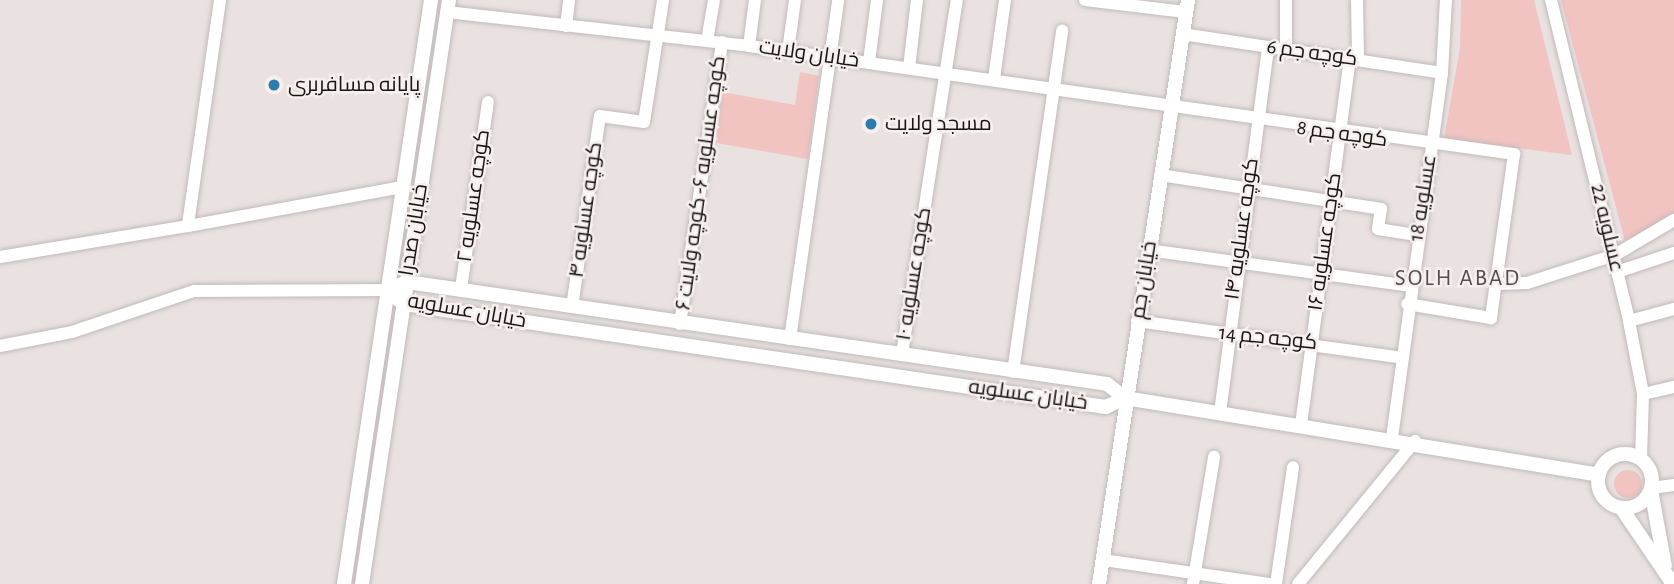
<!DOCTYPE html>
<html>
<head>
<meta charset="utf-8">
<style>
	body { margin:0 }
	#map { position:relative; width:1674px; height:584px; overflow:hidden; background:#e9e2e1; font-family:"Alegreya Sans",Cairo,sans-serif }
	div>[style] { position:absolute }
	[style*='--x'] { left:calc(var(--x)*1px); top:calc(var(--y)*1px); width:calc(var(--w)*1px); rotate:calc(var(--a)*1deg) }
	.green>* { inset:0; background:#f1c3c1 }
	.round { border-radius:50% }
	.roads { filter:drop-shadow(0 0 2px #c1baba) drop-shadow(0 0 2px #c1baba) }
	.minor>* { height:12px; margin:-6px; padding:0 6px; transform-origin:6px; border-radius:6px; background:#fff }
	.tertiary>* { height:14px; margin:-7px; padding:0 7px; transform-origin:7px; border-radius:7px; background:#fff }
	.tertiary>.ring { margin:-7px; padding:0; box-sizing:content-box; background:none; border:14px solid #fff; border-radius:50% }
	.dots>* { width:19px; height:19px; translate:-50% -50%; box-sizing:border-box; border:4px solid #f6efee; border-radius:50% }
	span { translate:-50% -50%; white-space:nowrap; text-align:center; line-height:1.15; -webkit-text-stroke:5px #f6efee; paint-order:stroke }
	.street-label { font-size:21px; color:#181515 }
	.poi-label { font-size:21px; color:#181515 }
	.left { translate:0 -50%; text-align:left }
	.neighbourhood-label { font-size:23px; color:#534d4c; letter-spacing:2px }
</style>
</head>
<body>
<div id="map">
	<div class="green">
		<div style="clip-path:polygon(1461px 0,1534px 0,1572px 155px,1444px 139px,1460px 48px)"></div>
		<div style="clip-path:polygon(1561px 0,1674px 0,1674px 214px,1625px 241px)"></div>
		<div style="clip-path:polygon(800px 72px,819px 76px,808px 159px,716px 143px,722px 92px,795px 105px)"></div>
		<div class="round" style="left:1614px;top:470px;width:28px;height:28px"></div>
	</div>
	<div class="roads">
		<div class="minor">
			<div style="--x:220;--y:0;--w:228;--a:98.1"></div>
			<div style="--x:188;--y:226;--w:219;--a:-10.3"></div>
			<div style="--x:1085;--y:0;--w:101;--a:6.8"></div>
			<div style="--x:1286;--y:0;--w:49;--a:90"></div>
			<div style="--x:1357;--y:0;--w:60;--a:89"></div>
			<div style="--x:1551;--y:0;--w:330;--a:76.3"></div>
			<div style="--x:1629;--y:321;--w:74;--a:79.1"></div>
			<div style="--x:1643;--y:394;--w:65;--a:91.8"></div>
			<div style="--x:447;--y:12;--w:304;--a:6.4"></div>
			<div style="--x:749;--y:46;--w:773;--a:8.04"></div>
			<div style="--x:1514;--y:154;--w:166;--a:98"></div>
			<div style="--x:1491;--y:318;--w:85;--a:-170.5"></div>
			<div style="--x:566;--y:26;--w:26;--a:-83"></div>
			<div style="--x:1182;--y:34;--w:263;--a:8.5"></div>
			<div style="--x:707;--y:41;--w:42;--a:-80.3"></div>
			<div style="--x:749;--y:46;--w:46;--a:-82.6"></div>
			<div style="--x:788;--y:51;--w:51;--a:-82.2"></div>
			<div style="--x:869;--y:62;--w:63;--a:-82.6"></div>
			<div style="--x:909;--y:68;--w:68;--a:-83.3"></div>
			<div style="--x:994;--y:79;--w:80;--a:-82.1"></div>
			<div style="--x:1160;--y:175;--w:224;--a:8.7"></div>
			<div style="--x:1381;--y:209;--w:20;--a:99"></div>
			<div style="--x:1378;--y:229;--w:39;--a:9"></div>
			<div style="--x:1148;--y:250;--w:264;--a:7.8"></div>
			<div style="--x:0;--y:257;--w:191;--a:-9.4"></div>
			<div style="--x:1617;--y:272;--w:60;--a:-18.4"></div>
			<div style="--x:1496;--y:284;--w:31;--a:-2"></div>
			<div style="--x:1527;--y:283;--w:92;--a:-17.7"></div>
			<div style="--x:1615;--y:255;--w:69;--a:-30.7"></div>
			<div style="--x:461;--y:289;--w:189;--a:-81.8"></div>
			<div style="--x:572;--y:307;--w:193;--a:-81.7"></div>
			<div style="--x:600;--y:116;--w:44;--a:7.8"></div>
			<div style="--x:644;--y:122;--w:123;--a:-81.1"></div>
			<div style="--x:1137;--y:321;--w:263;--a:7.9"></div>
			<div style="--x:1629;--y:321;--w:47;--a:-14.9"></div>
			<div style="--x:680;--y:324;--w:285;--a:-81.5"></div>
			<div style="--x:790;--y:339;--w:342;--a:-81.9"></div>
			<div style="--x:0;--y:346;--w:73;--a:-11"></div>
			<div style="--x:72;--y:332;--w:129;--a:-18.6"></div>
			<div style="--x:194;--y:291;--w:194;--a:-0.3"></div>
			<div style="--x:902;--y:354;--w:358;--a:-81.2"></div>
			<div style="--x:1013;--y:372;--w:345;--a:-81.8"></div>
			<div style="--x:1643;--y:394;--w:32;--a:-13"></div>
			<div style="--x:1220;--y:413;--w:369;--a:-82.5"></div>
			<div style="--x:1301;--y:425;--w:369;--a:-82.4"></div>
			<div style="--x:1392;--y:438;--w:368;--a:-82.2"></div>
			<div style="--x:1442;--y:73;--w:73;--a:-86.9"></div>
			<div style="--x:1652;--y:488;--w:22;--a:-8"></div>
			<div style="--x:1103;--y:560;--w:169;--a:8.2"></div>
			<div style="--x:1193;--y:584;--w:129;--a:-80.6"></div>
			<div style="--x:1276;--y:584;--w:118;--a:-81.7"></div>
			<div style="--x:1298;--y:584;--w:185;--a:-50.7"></div>
		</div>
		<div class="tertiary">
			<div style="--x:1125;--y:398;--w:21;--a:155"></div>
			<div style="--x:1106;--y:407;--w:711;--a:-171.66"></div>
			<div style="--x:403;--y:304;--w:21;--a:-137"></div>
			<div style="--x:388;--y:290;--w:21;--a:-23"></div>
			<div style="--x:407;--y:282;--w:707;--a:8.29"></div>
			<div style="--x:1107;--y:384;--w:23;--a:38"></div>
			<div style="--x:1125;--y:398;--w:480;--a:9.2"></div>
			<div class="ring" style="left:1598px;top:454px;width:40px;height:40px"></div>
			<div style="--x:1651;--y:490;--w:77;--a:79.6"></div>
			<div style="--x:1622;--y:509;--w:91;--a:55.8"></div>
			<div style="--x:344;--y:584;--w:590;--a:-81.53"></div>
			<div style="--x:362;--y:584;--w:590;--a:-81.53"></div>
			<div style="--x:1099;--y:584;--w:591;--a:-81.33"></div>
		</div>
	</div>
	<div class="dots">
		<div style="left:274px;top:85px;background:#2c7dae"></div>
		<div style="left:871px;top:124px;background:#2c7dae"></div>
	</div>
	<div class="street-label">
		<span style="left:1312px;top:53px;rotate:8deg">کوچه جم 6</span>
		<span style="left:809px;top:54px;rotate:8deg">خیابان ولایت</span>
		<span style="left:1342px;top:134px;rotate:8deg">کوچه جم 8</span>
		<span style="left:701px;top:183px;rotate:-82deg">کوچه عسلویه ۶- کوچه ولایت ۶</span>
		<span style="left:474px;top:196px;rotate:-82deg">کوچه عسلویه ۲</span>
		<span style="left:1423px;top:198px;rotate:-81deg">عسلویه 18</span>
		<span style="left:586px;top:210px;rotate:-82deg">کوچه عسلویه ۴</span>
		<span style="left:1607px;top:228px;rotate:77deg">عسلویه 22</span>
		<span style="left:1242px;top:229px;rotate:-82deg">کوچه عسلویه ۱۴</span>
		<span style="left:414px;top:230px;rotate:-81deg">خیابان صدرا</span>
		<span style="left:1325px;top:242px;rotate:-82deg">کوچه عسلویه ۱۶</span>
		<span style="left:914px;top:274px;rotate:-81deg">کوچه عسلویه ۱۰</span>
		<span style="left:1144px;top:280px;rotate:-81deg">خیابان جم</span>
		<span style="left:467px;top:311px;rotate:10deg">خیابان عسلویه</span>
		<span style="left:1268px;top:338px;rotate:6deg">کوچه جم 14</span>
		<span style="left:1028px;top:395px;rotate:8deg">خیابان عسلویه</span>
	</div>
	<div class="poi-label">
		<span class="left" style="left:288px;top:85px">پایانه مسافربری</span>
		<span class="left" style="left:885px;top:124px">مسجد ولایت</span>
	</div>
	<div class="neighbourhood-label">
		<span style="left:1458px;top:279px">SOLH ABAD</span>
	</div>
</div>
</body>
</html>
